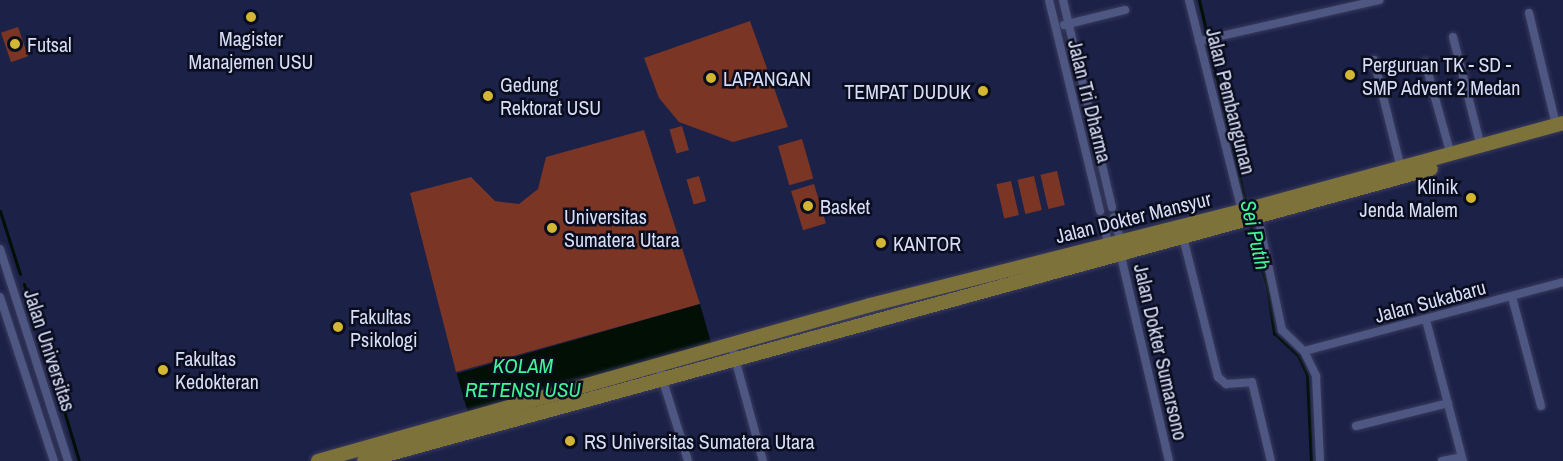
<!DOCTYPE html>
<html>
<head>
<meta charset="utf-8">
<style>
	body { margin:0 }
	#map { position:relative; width:1563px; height:461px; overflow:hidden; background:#1c2148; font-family:"Archivo Narrow",sans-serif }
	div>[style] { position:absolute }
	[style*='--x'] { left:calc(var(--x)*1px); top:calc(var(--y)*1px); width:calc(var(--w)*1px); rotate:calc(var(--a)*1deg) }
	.green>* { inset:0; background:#7b3524; transform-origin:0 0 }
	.water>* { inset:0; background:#010f05; transform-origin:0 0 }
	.stream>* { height:3px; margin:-1.5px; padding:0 1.5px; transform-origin:1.5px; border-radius:1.5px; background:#010f05 }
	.roads { filter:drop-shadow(0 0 2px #393b5d) drop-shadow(0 0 2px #393b5d) }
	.street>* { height:8px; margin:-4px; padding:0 4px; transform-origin:4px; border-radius:4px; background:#4e5682 }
	.primary>* { height:14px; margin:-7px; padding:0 7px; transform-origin:7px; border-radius:7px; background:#7e723b }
	.dots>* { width:16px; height:16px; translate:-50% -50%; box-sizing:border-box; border:3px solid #0a0d1e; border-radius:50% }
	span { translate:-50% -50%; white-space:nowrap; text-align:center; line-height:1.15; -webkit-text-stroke:5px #0a0d1e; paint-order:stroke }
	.poi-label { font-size:20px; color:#d6ddf6 }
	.left { translate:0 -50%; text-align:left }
	.right { translate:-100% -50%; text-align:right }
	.street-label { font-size:20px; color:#d6ddf6 }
	.water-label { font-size:21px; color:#41f597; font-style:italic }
</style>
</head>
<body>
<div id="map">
	<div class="green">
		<div style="clip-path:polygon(750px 21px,788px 127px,733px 142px,679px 122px,659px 98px,644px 58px)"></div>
		<div style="left:18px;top:27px;width:31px;height:18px;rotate:71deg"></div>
		<div style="left:682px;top:126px;width:25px;height:13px;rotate:74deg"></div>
		<div style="clip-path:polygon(644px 130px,700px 304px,456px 372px,410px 193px,471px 177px,495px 201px,519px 204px,538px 189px,546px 157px)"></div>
		<div style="left:802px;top:139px;width:41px;height:25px;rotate:74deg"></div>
		<div style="left:1057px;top:171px;width:35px;height:17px;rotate:77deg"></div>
		<div style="left:699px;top:176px;width:26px;height:13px;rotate:74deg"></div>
		<div style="left:1034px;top:176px;width:35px;height:17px;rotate:77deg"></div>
		<div style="left:1011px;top:181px;width:35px;height:15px;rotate:77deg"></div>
		<div style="left:814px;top:184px;width:41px;height:24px;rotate:73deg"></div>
	</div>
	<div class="water">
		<div style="left:700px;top:304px;width:48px;height:253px;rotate:74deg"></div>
	</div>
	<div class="stream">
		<div style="--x:1199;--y:0;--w:211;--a:77.1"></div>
		<div style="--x:0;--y:211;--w:66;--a:72.4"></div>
		<div style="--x:1250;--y:224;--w:65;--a:74.9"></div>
		<div style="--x:1267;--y:287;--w:47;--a:81.3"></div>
		<div style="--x:1274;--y:333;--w:33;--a:43"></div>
		<div style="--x:1298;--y:355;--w:21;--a:65"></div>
		<div style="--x:1307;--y:374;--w:87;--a:87.4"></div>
		<div style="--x:24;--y:284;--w:46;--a:74.7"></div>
		<div style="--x:40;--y:339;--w:65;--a:71.3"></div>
		<div style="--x:65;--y:414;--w:49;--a:73.4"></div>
	</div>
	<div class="roads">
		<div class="street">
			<div style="--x:1049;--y:0;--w:217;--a:76.4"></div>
			<div style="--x:1063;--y:0;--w:213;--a:76.7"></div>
			<div style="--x:1189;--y:0;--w:218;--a:75.9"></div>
			<div style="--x:1529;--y:13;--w:115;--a:76.4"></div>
			<div style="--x:1064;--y:25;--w:63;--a:-13.8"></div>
			<div style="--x:1453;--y:37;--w:114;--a:75.7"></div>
			<div style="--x:1199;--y:41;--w:185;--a:-12.8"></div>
			<div style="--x:1374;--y:60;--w:111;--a:76"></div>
			<div style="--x:1425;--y:62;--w:97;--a:74.4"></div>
			<div style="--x:1114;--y:217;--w:23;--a:75"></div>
			<div style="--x:1258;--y:217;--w:116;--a:78"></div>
			<div style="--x:1282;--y:330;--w:30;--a:44"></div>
			<div style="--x:1304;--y:351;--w:28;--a:64"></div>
			<div style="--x:1316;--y:376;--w:85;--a:87.3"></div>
			<div style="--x:1102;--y:220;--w:23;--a:75"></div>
			<div style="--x:1183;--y:237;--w:144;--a:76"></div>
			<div style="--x:1218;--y:377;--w:11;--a:41"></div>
			<div style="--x:1226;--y:384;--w:26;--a:-4"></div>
			<div style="--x:1252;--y:382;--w:81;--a:76.5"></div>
			<div style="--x:0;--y:249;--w:223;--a:72.2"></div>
			<div style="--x:1120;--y:252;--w:215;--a:76.8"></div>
			<div style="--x:0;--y:297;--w:173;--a:71.8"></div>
			<div style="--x:1512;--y:297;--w:113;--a:75.1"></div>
			<div style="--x:1426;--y:320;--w:146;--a:75.3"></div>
			<div style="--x:731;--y:344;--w:121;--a:74.7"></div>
			<div style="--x:1304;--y:351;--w:268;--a:-14.9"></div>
			<div style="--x:658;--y:365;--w:101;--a:72.6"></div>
			<div style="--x:1356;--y:426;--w:95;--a:-14"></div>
			<div style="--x:1442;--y:461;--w:20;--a:-11"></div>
		</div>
		<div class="primary">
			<div style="--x:318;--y:461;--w:574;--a:-15.78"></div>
			<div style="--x:870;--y:305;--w:384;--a:-14.2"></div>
			<div style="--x:1242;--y:211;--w:333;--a:-15.3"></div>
			<div style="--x:364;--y:461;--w:1106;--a:-15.31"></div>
		</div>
	</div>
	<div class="dots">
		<div style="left:251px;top:17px;background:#d4b635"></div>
		<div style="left:15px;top:44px;background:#d4b635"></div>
		<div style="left:1350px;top:75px;background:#d4b635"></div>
		<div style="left:711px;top:78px;background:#d4b635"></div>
		<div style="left:983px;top:91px;background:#d4b635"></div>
		<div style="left:488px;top:96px;background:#d4b635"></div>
		<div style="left:1471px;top:198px;background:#d4b635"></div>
		<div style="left:808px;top:206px;background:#d4b635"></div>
		<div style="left:552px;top:228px;background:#d4b635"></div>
		<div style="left:881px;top:243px;background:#d4b635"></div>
		<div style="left:338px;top:327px;background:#d4b635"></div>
		<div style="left:163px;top:370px;background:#d4b635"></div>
		<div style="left:570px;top:441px;background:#d4b635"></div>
	</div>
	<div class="poi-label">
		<span style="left:251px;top:50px">Magister<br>Manajemen USU</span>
		<span class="left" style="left:27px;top:44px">Futsal</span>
		<span class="left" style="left:1362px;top:76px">Perguruan TK - SD -<br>SMP Advent 2 Medan</span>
		<span class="left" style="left:723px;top:78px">LAPANGAN</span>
		<span class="left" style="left:500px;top:96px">Gedung<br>Rektorat USU</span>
		<span class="right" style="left:971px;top:91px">TEMPAT DUDUK</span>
		<span class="right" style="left:1458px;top:198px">Klinik<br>Jenda Malem</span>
		<span class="left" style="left:820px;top:206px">Basket</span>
		<span class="left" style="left:564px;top:228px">Universitas<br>Sumatera Utara</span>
		<span class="left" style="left:893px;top:243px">KANTOR</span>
		<span class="left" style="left:350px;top:328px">Fakultas<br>Psikologi</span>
		<span class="left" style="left:175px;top:370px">Fakultas<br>Kedokteran</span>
		<span class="left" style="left:584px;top:441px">RS Universitas Sumatera Utara</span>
	</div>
	<div class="street-label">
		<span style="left:1090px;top:101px;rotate:76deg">Jalan Tri Dharma</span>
		<span style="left:1231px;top:101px;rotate:76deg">Jalan Pembangunan</span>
		<span style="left:1133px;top:217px;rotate:-14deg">Jalan Dokter Mansyur</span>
		<span style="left:1430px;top:301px;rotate:-15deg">Jalan Sukabaru</span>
		<span style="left:50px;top:350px;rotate:72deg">Jalan Universitas</span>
		<span style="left:1161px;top:352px;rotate:77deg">Jalan Dokter Sumarsono</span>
	</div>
	<div class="water-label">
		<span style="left:1255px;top:235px;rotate:77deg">Sei Putih</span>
		<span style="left:523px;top:378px">KOLAM<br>RETENSI USU</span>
	</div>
</div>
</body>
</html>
